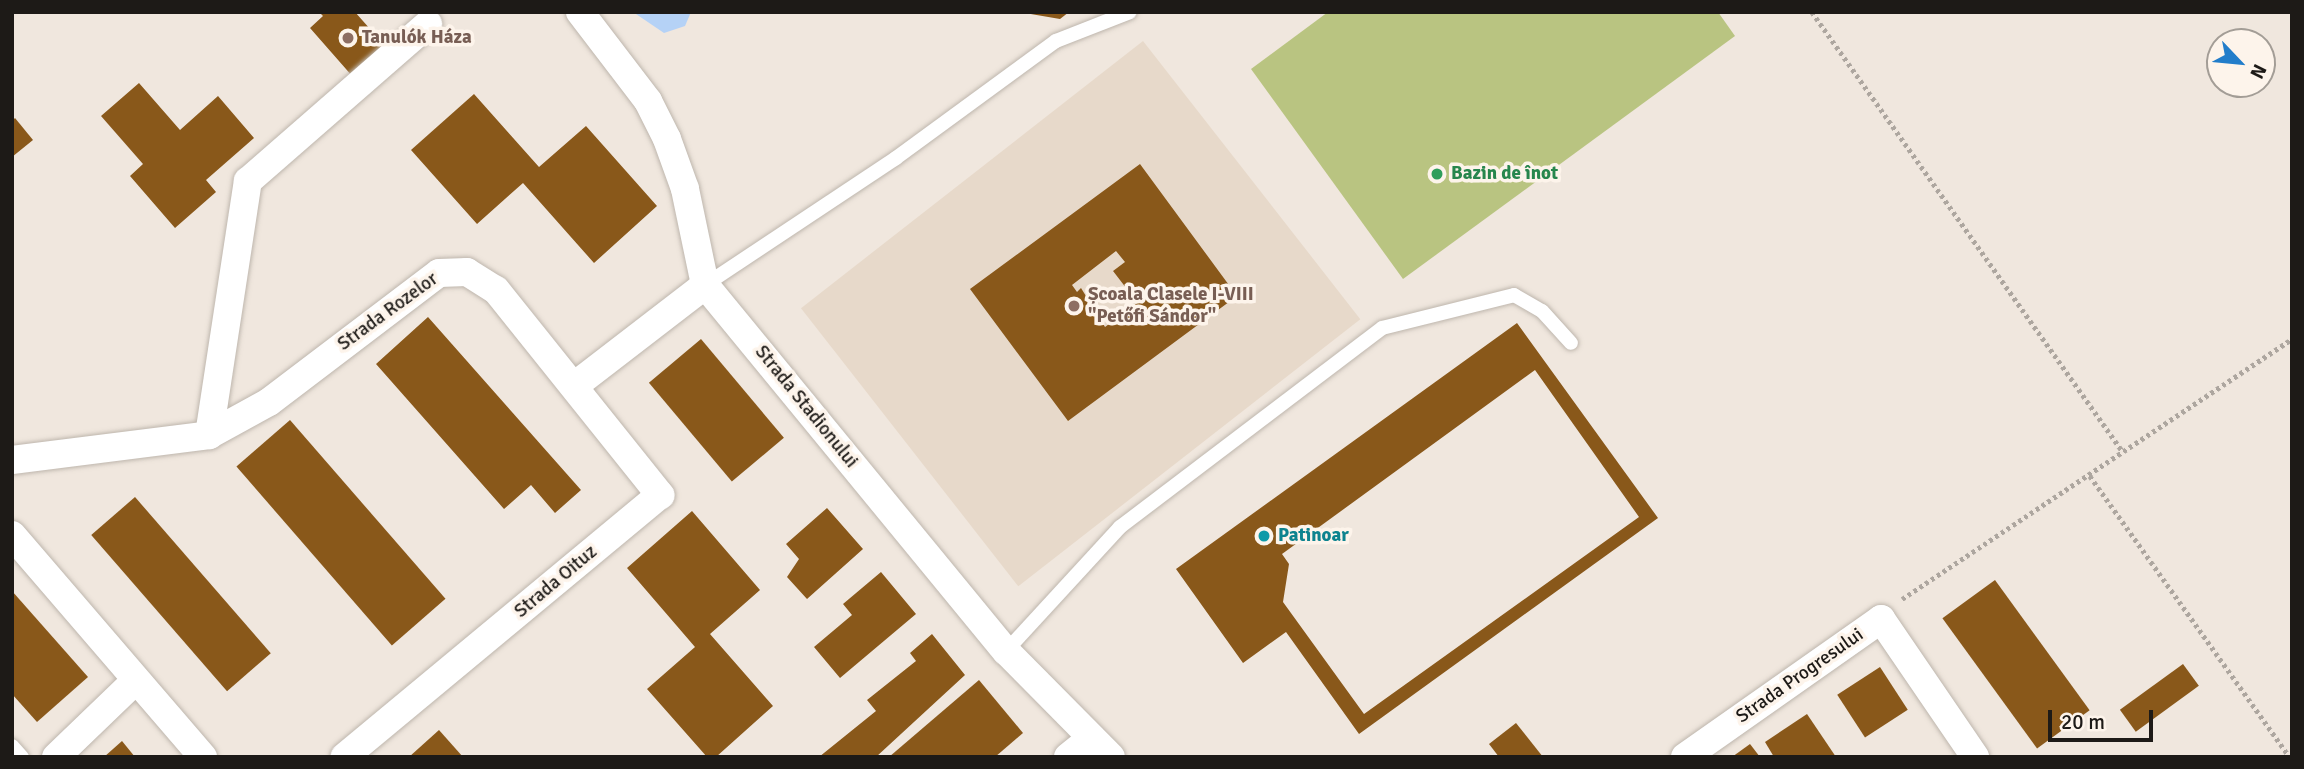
<!DOCTYPE html>
<html>
<head>
<meta charset="utf-8">
<style>
	body { margin:0 }
	#map { position:relative; width:2304px; height:769px; overflow:hidden; background:#f0e7de; font-family:Signika,sans-serif }
	div>[style] { position:absolute }
	[style*='--x'] { left:calc(var(--x)*1px); top:calc(var(--y)*1px); width:calc(var(--w)*1px); rotate:calc(var(--a)*1deg) }
	.built>* { inset:0; background:#e7d9ca; transform-origin:0 0 }
	.green>* { inset:0; background:#b9c481 }
	.water>* { inset:0; background:#b5d2f6 }
	.building>* { inset:0; background:#89581a; transform-origin:0 0 }
	.path>* { height:4.5px; margin-top:-2.25px; transform-origin:0; background:repeating-linear-gradient(90deg,#ada69f 0 3.5px,transparent 0 7px) }
	.roads { filter:drop-shadow(0 0 2px #beb6ad) drop-shadow(0 0 2px #beb6ad) }
	.lane>* { height:14px; margin:-7px; padding:0 7px; transform-origin:7px; border-radius:7px; background:#fff }
	.street>* { height:28px; margin:-14px; padding:0 14px; transform-origin:14px; border-radius:14px; background:#fff }
	.dots>* { width:19px; height:19px; translate:-50% -50%; box-sizing:border-box; border:4px solid #fdf4eb; border-radius:50% }
	span { translate:-50% -50%; white-space:nowrap; text-align:center; line-height:1.15; -webkit-text-stroke:7px #fdf4eb; paint-order:stroke }
	.education-label { font-size:19px; color:#785e54; font-weight:700 }
	.left { translate:0 -50%; text-align:left }
	.leisure-label { font-size:19px; color:#27864d; font-weight:700 }
	.street-label { font-size:19px; color:#1d1a17 }
	.culture-label { font-size:19px; color:#0d838f; font-weight:700 }
	.frame { position:absolute; inset:0; border:14px solid #1d1a17; pointer-events:none }
	.north { position:absolute; left:2206px; top:28px; width:70px; height:70px; box-sizing:border-box; background:#fdf4eb; border:2px solid #a39d96; border-radius:50%; rotate:116deg; font-size:19px; font-weight:700; line-height:28px; text-align:center; color:#1d1a17 }
	.north::after { content:''; display:block; margin:auto; width:24px; height:32px; background:#227dca; clip-path:polygon(50% 0,100% 100%,50% 72%,0 100%) }
	.scale { position:absolute; left:2048px; top:710px; width:105px; height:32px; box-sizing:border-box; border:4px solid #1d1a17; border-top:0; padding-left:9px; font-size:21px; line-height:24px; white-space:nowrap; color:#1d1a17; -webkit-text-stroke:5px #fdf4eb; paint-order:stroke }
</style>
</head>
<body>
<div id="map">
	<div class="built">
		<div style="left:1143px;top:41px;width:353px;height:434px;rotate:52deg"></div>
	</div>
	<div class="green">
		<div style="clip-path:polygon(1328px 12px,1718px 12px,1735px 36px,1403px 279px,1251px 69px)"></div>
	</div>
	<div class="water">
		<div style="clip-path:polygon(633px 12px,691px 12px,685px 26px,664px 33px)"></div>
	</div>
	<div class="building">
		<div style="clip-path:polygon(319px 12px,355px 12px,386px 47px,353px 77px,310px 28px,323px 16px)"></div>
		<div style="clip-path:polygon(1019px 12px,1069px 12px,1060px 19px)"></div>
		<div style="clip-path:polygon(139px 83px,180px 130px,218px 96px,254px 138px,206px 180px,216px 192px,175px 228px,130px 176px,143px 164px,101px 116px)"></div>
		<div style="clip-path:polygon(474px 94px,539px 167px,586px 126px,657px 206px,594px 263px,523px 183px,477px 224px,411px 150px)"></div>
		<div style="clip-path:polygon(15px 118px,33px 140px,12px 157px,12px 121px)"></div>
		<div style="clip-path:polygon(evenodd,1140px 164px,1237px 296px,1068px 421px,970px 289px,1140px 164px,1116px 251px,1125px 262px,1113px 271px,1130px 293px,1139px 286px,1147px 296px,1105px 327px,1081px 288px,1077px 292px,1072px 285px,1116px 251px)"></div>
		<div style="clip-path:polygon(428px 317px,581px 490px,555px 513px,531px 485px,504px 509px,376px 364px)"></div>
		<div style="clip-path:polygon(evenodd,1517px 323px,1658px 518px,1359px 734px,1286px 632px,1243px 663px,1176px 569px,1517px 323px,1535px 370px,1639px 517px,1364px 714px,1283px 602px,1289px 564px,1282px 554px,1535px 370px)"></div>
		<div style="left:701px;top:339px;width:129px;height:68px;rotate:50deg"></div>
		<div style="left:290px;top:420px;width:237px;height:71px;rotate:49deg"></div>
		<div style="left:135px;top:497px;width:207px;height:58px;rotate:49deg"></div>
		<div style="clip-path:polygon(827px 508px,863px 549px,807px 599px,787px 577px,799px 559px,786px 544px)"></div>
		<div style="clip-path:polygon(692px 511px,760px 590px,710px 634px,773px 706px,716px 757px,707px 757px,647px 689px,695px 647px,627px 568px)"></div>
		<div style="clip-path:polygon(881px 572px,916px 614px,840px 678px,814px 647px,852px 615px,843px 604px)"></div>
		<div style="left:1995px;top:580px;width:161px;height:65px;rotate:54deg"></div>
		<div style="clip-path:polygon(12px 591px,88px 677px,37px 722px,12px 694px)"></div>
		<div style="clip-path:polygon(932px 634px,965px 675px,876px 757px,819px 757px,876px 711px,867px 700px,916px 661px,910px 653px)"></div>
		<div style="left:2183px;top:664px;width:27px;height:78px;rotate:54deg"></div>
		<div style="left:1880px;top:667px;width:51px;height:51px;rotate:57deg"></div>
		<div style="clip-path:polygon(979px 680px,1023px 733px,995px 757px,889px 757px)"></div>
		<div style="clip-path:polygon(1807px 714px,1836px 757px,1774px 757px,1765px 742px)"></div>
		<div style="clip-path:polygon(1516px 723px,1543px 757px,1499px 757px,1489px 744px)"></div>
		<div style="clip-path:polygon(439px 730px,463px 757px,409px 757px)"></div>
		<div style="clip-path:polygon(122px 741px,135px 757px,104px 757px)"></div>
		<div style="clip-path:polygon(1750px 744px,1760px 757px,1732px 757px)"></div>
	</div>
	<div class="path">
		<div style="--x:1812;--y:12;--w:539;--a:54.75"></div>
		<div style="--x:2090;--y:476;--w:345;--a:54.6"></div>
		<div style="--x:1902;--y:599;--w:469;--a:-33.7"></div>
	</div>
	<div class="roads">
		<div class="lane">
			<div style="--x:705;--y:285;--w:229;--a:-33.6"></div>
			<div style="--x:896;--y:158;--w:198;--a:-36.2"></div>
			<div style="--x:1056;--y:41;--w:79;--a:-21.4"></div>
			<div style="--x:1006;--y:651;--w:168;--a:-47.4"></div>
			<div style="--x:1120;--y:527;--w:329;--a:-37.2"></div>
			<div style="--x:1382;--y:328;--w:136;--a:-14"></div>
			<div style="--x:1514;--y:295;--w:32;--a:30"></div>
			<div style="--x:1542;--y:311;--w:43;--a:47.8"></div>
			<div style="--x:12;--y:746;--w:15;--a:48"></div>
		</div>
		<div class="street">
			<div style="--x:580;--y:12;--w:112;--a:52.6"></div>
			<div style="--x:648;--y:101;--w:42;--a:63.4"></div>
			<div style="--x:667;--y:139;--w:53;--a:70.2"></div>
			<div style="--x:685;--y:189;--w:98;--a:78.2"></div>
			<div style="--x:705;--y:285;--w:474;--a:50.6"></div>
			<div style="--x:1006;--y:651;--w:149;--a:45.3"></div>
			<div style="--x:574;--y:386;--w:165;--a:-37.6"></div>
			<div style="--x:209;--y:435;--w:257;--a:-81.3"></div>
			<div style="--x:248;--y:181;--w:239;--a:-41.1"></div>
			<div style="--x:12;--y:460;--w:199;--a:-7.2"></div>
			<div style="--x:209;--y:435;--w:68;--a:-28.8"></div>
			<div style="--x:269;--y:402;--w:213;--a:-37.2"></div>
			<div style="--x:439;--y:273;--w:28;--a:-2"></div>
			<div style="--x:467;--y:272;--w:34;--a:32"></div>
			<div style="--x:496;--y:290;--w:263;--a:51.3"></div>
			<div style="--x:660;--y:495;--w:410;--a:140.3"></div>
			<div style="--x:12;--y:535;--w:293;--a:49.3"></div>
			<div style="--x:56;--y:757;--w:110;--a:-43.9"></div>
			<div style="--x:1068;--y:757;--w:27;--a:-39"></div>
			<div style="--x:1685;--y:757;--w:240;--a:-35.1"></div>
			<div style="--x:1881;--y:619;--w:167;--a:55.7"></div>
		</div>
	</div>
	<div class="dots">
		<div style="left:348px;top:38px;background:#8d6e63"></div>
		<div style="left:1437px;top:174px;background:#2e9e5b"></div>
		<div style="left:1074px;top:306px;background:#8d6e63"></div>
		<div style="left:1264px;top:536px;background:#0f9aa8"></div>
	</div>
	<div class="education-label">
		<span class="left" style="left:362px;top:38px">Tanulók Háza</span>
		<span class="left" style="left:1088px;top:306px">Școala Clasele I-VIII<br>"Petőfi Sándor"</span>
	</div>
	<div class="leisure-label">
		<span class="left" style="left:1451px;top:174px">Bazin de înot</span>
	</div>
	<div class="street-label">
		<span style="left:388px;top:312px;rotate:-36deg">Strada Rozelor</span>
		<span style="left:806px;top:407px;rotate:51deg">Strada Stadionului</span>
		<span style="left:556px;top:582px;rotate:-40deg">Strada Oituz</span>
		<span style="left:1800px;top:676px;rotate:-35deg">Strada Progresului</span>
	</div>
	<div class="culture-label">
		<span class="left" style="left:1278px;top:536px">Patinoar</span>
	</div>
	<div class="frame"></div>
	<div class="north">N</div>
	<div class="scale">20 m</div>
</div>
</body>
</html>
